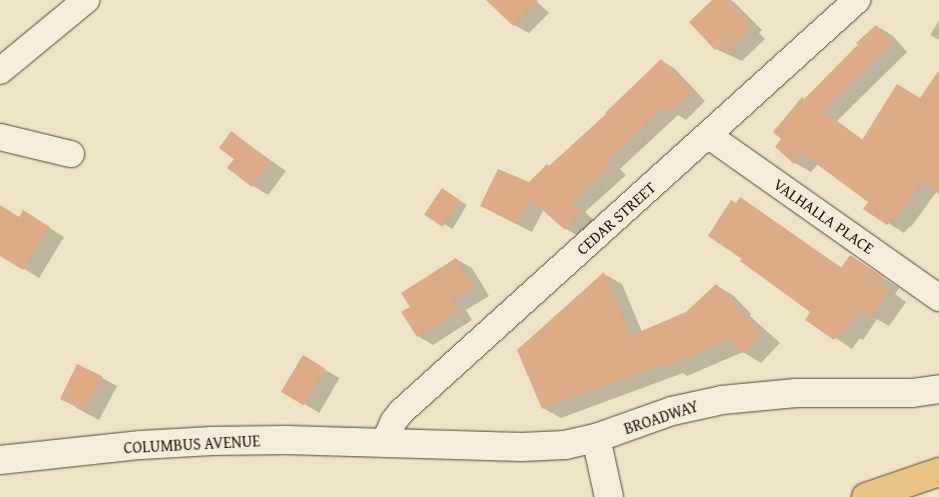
<!DOCTYPE html>
<html>
<head>
<meta charset="utf-8">
<style>
	body { margin:0 }
	#map { position:relative; width:939px; height:497px; overflow:hidden; background:#efe3c5; font-family:"Gentium Book Plus",serif }
	div>[style] { position:absolute }
	[style*='--x'] { left:calc(var(--x)*1px); top:calc(var(--y)*1px); width:calc(var(--w)*1px); rotate:calc(var(--a)*1deg) }
	.shadow>* { inset:0; background:#0003; transform-origin:0 0 }
	.building>* { inset:0; background:#dbac86; transform-origin:0 0 }
	.roads { filter:drop-shadow(0 0 1px #574639) drop-shadow(0 0 1px #574639) }
	.street>* { height:26px; margin:-13px; padding:0 13px; transform-origin:13px; border-radius:13px; background:#f5edd9 }
	.secondary>* { height:28px; margin:-14px; padding:0 14px; transform-origin:14px; border-radius:14px; background:#f5edd9 }
	.highway>* { height:28px; margin:-14px; padding:0 14px; transform-origin:14px; border-radius:14px; background:#e8c282 }
	span { translate:-50% -50%; white-space:nowrap; text-align:center; line-height:1.15; -webkit-text-stroke:4.5px #f5edd9; paint-order:stroke }
	.street-label { font-size:16px; color:#24120a }
</style>
</head>
<body>
<div id="map">
	<div class="shadow">
		<div style="clip-path:polygon(488px 0,535px 0,549px 13px,529px 33px,514px 25px)"></div>
		<div style="clip-path:polygon(714px 0,731px 0,735px 3px,762px 30px,759px 33px,765px 39px,742px 61px,716px 49px)"></div>
		<div style="clip-path:polygon(939px 21px,939px 40px,930px 35px)"></div>
		<div style="clip-path:polygon(876px 26px,892px 35px,907px 52px,837px 121px,863px 140px,921px 99px,939px 72px,939px 192px,937px 191px,911px 227px,910px 226px,904px 233px,865px 208px,869px 202px,818px 164px,811px 172px,795px 163px,783px 139px,804px 100px)"></div>
		<div style="clip-path:polygon(661px 60px,675px 69px,705px 101px,686px 120px,678px 115px,620px 169px,626px 175px,585px 212px,595px 221px,580px 237px,566px 229px,544px 209px,532px 232px,496px 214px,608px 115px)"></div>
		<div style="clip-path:polygon(231px 133px,286px 171px,268px 195px,253px 186px,236px 159px)"></div>
		<div style="left:442px;top:190px;width:29px;height:28px;rotate:31deg"></div>
		<div style="clip-path:polygon(741px 198px,842px 268px,850px 256px,899px 288px,895px 294px,906px 302px,889px 326px,877px 319px,863px 340px,860px 338px,852px 349px,807px 319px,812px 312px,744px 259px,737px 205px)"></div>
		<div style="clip-path:polygon(0 217px,38px 221px,64px 237px,39px 278px,0 254px)"></div>
		<div style="clip-path:polygon(456px 259px,472px 268px,489px 296px,466px 310px,472px 320px,433px 345px,418px 336px)"></div>
		<div style="clip-path:polygon(604px 274px,622px 284px,642px 332px,687px 313px,716px 285px,734px 296px,751px 314px,750px 316px,780px 343px,761px 363px,743px 352px,687px 376px,683px 373px,561px 418px,543px 408px)"></div>
		<div style="left:303px;top:357px;width:42px;height:40px;rotate:30deg"></div>
		<div style="clip-path:polygon(78px 365px,117px 386px,99px 420px,76px 408px)"></div>
	</div>
	<div class="building">
		<div style="clip-path:polygon(486px 0,538px 0,513px 26px)"></div>
		<div style="clip-path:polygon(712px 0,727px 0,748px 21px,744px 24px,750px 30px,726px 53px,719px 46px,715px 50px,689px 22px)"></div>
		<div style="clip-path:polygon(876px 25px,892px 43px,822px 111px,862px 140px,897px 84px,920px 98px,939px 70px,939px 194px,922px 182px,895px 219px,893px 218px,887px 225px,863px 209px,868px 202px,803px 154px,794px 164px,775px 147px,781px 139px,773px 132px,802px 97px,804px 99px,858px 45px,856px 43px)"></div>
		<div style="clip-path:polygon(661px 59px,692px 92px,670px 112px,665px 106px,607px 160px,612px 166px,571px 203px,581px 212px,565px 230px,530px 199px,517px 224px,480px 206px,498px 169px,529px 182px,547px 164px,549px 166px,606px 114px,605px 113px)"></div>
		<div style="clip-path:polygon(231px 131px,271px 161px,252px 187px,227px 168px,234px 159px,219px 148px)"></div>
		<div style="left:442px;top:188px;width:22px;height:32px;rotate:34deg"></div>
		<div style="clip-path:polygon(740px 197px,841px 268px,850px 255px,883px 277px,878px 283px,889px 291px,871px 317px,860px 309px,845px 331px,842px 329px,834px 340px,805px 320px,810px 312px,740px 261px,742px 259px,708px 236px,731px 200px,736px 203px)"></div>
		<div style="clip-path:polygon(0 205px,19px 217px,23px 210px,50px 227px,23px 270px,0 256px)"></div>
		<div style="clip-path:polygon(456px 258px,474px 287px,451px 301px,458px 311px,417px 337px,401px 312px,410px 307px,401px 293px)"></div>
		<div style="clip-path:polygon(604px 272px,630px 336px,686px 312px,716px 284px,734px 303px,732px 305px,762px 332px,743px 353px,728px 340px,668px 366px,667px 363px,542px 409px,517px 350px)"></div>
		<div style="left:303px;top:355px;width:26px;height:43px;rotate:31deg"></div>
		<div style="left:77px;top:364px;width:28px;height:39px;rotate:26deg"></div>
	</div>
	<div class="roads">
		<div class="street">
			<div style="--x:0;--y:71;--w:112;--a:-39.5"></div>
			<div style="--x:708;--y:135;--w:283;--a:35.2"></div>
			<div style="--x:0;--y:137;--w:73;--a:13.5"></div>
			<div style="--x:384;--y:443;--w:24;--a:-66"></div>
			<div style="--x:394;--y:421;--w:11;--a:-52"></div>
			<div style="--x:401;--y:412;--w:615;--a:-42.1"></div>
		</div>
		<div class="secondary">
			<div style="--x:596;--y:438;--w:60;--a:77.6"></div>
			<div style="--x:0;--y:460;--w:142;--a:-6.1"></div>
			<div style="--x:141;--y:445;--w:71;--a:-3.2"></div>
			<div style="--x:212;--y:441;--w:74;--a:-0.8"></div>
			<div style="--x:286;--y:440;--w:236;--a:1.7"></div>
			<div style="--x:522;--y:447;--w:43;--a:-2.7"></div>
			<div style="--x:565;--y:445;--w:32;--a:-13"></div>
			<div style="--x:596;--y:438;--w:81;--a:-19.6"></div>
			<div style="--x:672;--y:411;--w:51;--a:-12.4"></div>
			<div style="--x:722;--y:400;--w:74;--a:-5.4"></div>
			<div style="--x:796;--y:393;--w:116;--a:0"></div>
			<div style="--x:912;--y:393;--w:27;--a:-8"></div>
		</div>
		<div class="highway">
			<div style="--x:866;--y:497;--w:77;--a:-18.9"></div>
		</div>
	</div>
	<div class="street-label">
		<span style="left:824px;top:216px;rotate:35deg">VALHALLA PLACE</span>
		<span style="left:616px;top:218px;rotate:-42deg">CEDAR STREET</span>
		<span style="left:661px;top:417px;rotate:-18deg">BROADWAY</span>
		<span style="left:192px;top:444px;rotate:-3deg">COLUMBUS AVENUE</span>
	</div>
</div>
</body>
</html>
